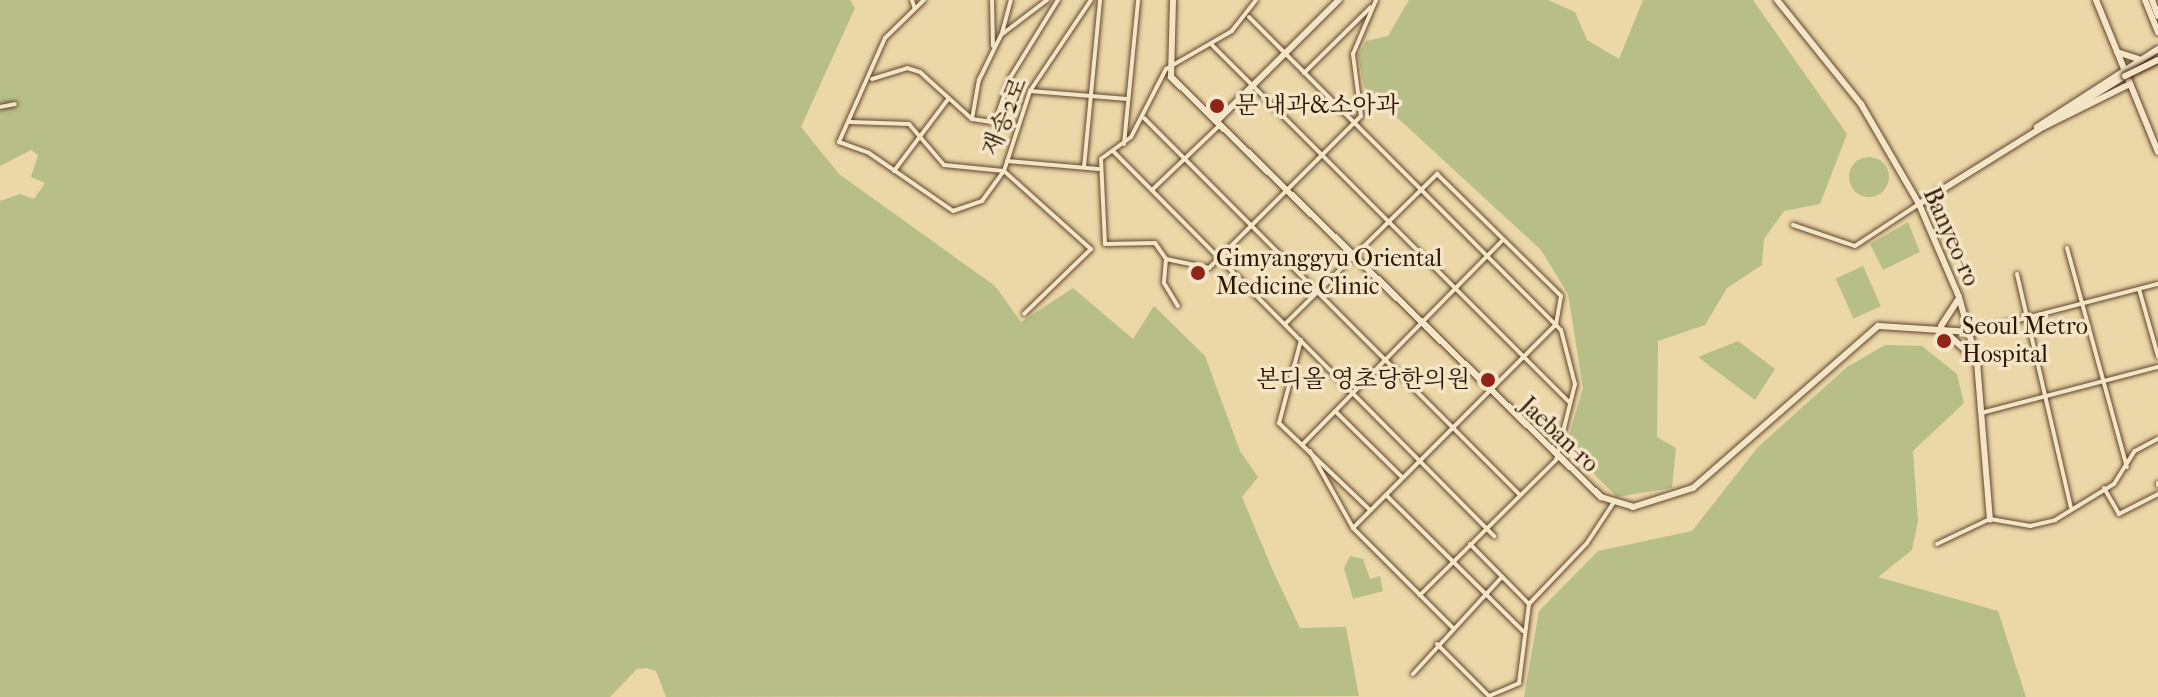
<!DOCTYPE html>
<html>
<head>
<meta charset="utf-8">
<style>
	body { margin:0 }
	#map { position:relative; width:2158px; height:697px; overflow:hidden; background:#ecd7a8; font-family:"IM FELL French Canon","Noto Serif KR",serif }
	div>[style] { position:absolute }
	[style*='--x'] { left:calc(var(--x)*1px); top:calc(var(--y)*1px); width:calc(var(--w)*1px); rotate:calc(var(--a)*1deg) }
	.green>* { inset:0; background:#b8be88; transform-origin:0 0 }
	.round { border-radius:50% }
	.roads { filter:drop-shadow(0 0 2px #5e452d) drop-shadow(0 0 2px #5e452d) }
	.street>* { height:4px; margin:-2px; padding:0 2px; transform-origin:2px; border-radius:2px; background:#f3e5c6 }
	.secondary>* { height:6px; margin:-3px; padding:0 3px; transform-origin:3px; border-radius:3px; background:#f3e5c6 }
	.bridges { filter:drop-shadow(0 0 2px #2e1404) drop-shadow(0 0 2px #2e1404) }
	.secondary-bridge>* { height:6px; margin:-3px; padding:0 3px; transform-origin:3px; border-radius:3px; background:#f3e5c6 }
	.dots>* { width:22px; height:22px; translate:-50% -50%; box-sizing:border-box; border:4px solid #f3e5c6; border-radius:50% }
	span { translate:-50% -50%; white-space:nowrap; text-align:center; line-height:1.15; -webkit-text-stroke:7px #f3e5c6; paint-order:stroke }
	.poi-label { font-size:24px; color:#2e1404 }
	.left { translate:0 -50%; text-align:left }
	.right { translate:-100% -50%; text-align:right }
	.street-label { font-size:24px; color:#2e1404 }
</style>
</head>
<body>
<div id="map">
	<div class="green">
		<div style="clip-path:polygon(0 0,850px 0,855px 8px,801px 127px,839px 174px,995px 286px,1021px 322px,1073px 288px,1133px 339px,1154px 306px,1205px 356px,1240px 451px,1258px 477px,1242px 497px,1273px 571px,1300px 628px,1346px 627px,1359px 696px,666px 697px,656px 671px,647px 668px,637px 669px,610px 697px,0 697px,0 201px,20px 194px,34px 199px,45px 183px,31px 177px,38px 155px,31px 150px,0 166px)"></div>
		<div style="clip-path:polygon(1409px 0,1548px 0,1575px 12px,1587px 40px,1619px 59px,1643px 0,1753px 0,1847px 134px,1820px 204px,1784px 211px,1764px 239px,1762px 265px,1727px 288px,1705px 325px,1658px 341px,1657px 437px,1676px 448px,1672px 488px,1617px 497px,1566px 446px,1583px 388px,1568px 294px,1541px 250px,1364px 87px,1358px 55px,1366px 41px,1388px 36px)"></div>
		<div class="round" style="left:1849px;top:157px;width:40px;height:40px"></div>
		<div style="clip-path:polygon(1908px 222px,1920px 252px,1883px 270px,1870px 244px)"></div>
		<div style="left:1863px;top:266px;width:44px;height:30px;rotate:66deg"></div>
		<div style="clip-path:polygon(1738px 341px,1775px 369px,1755px 400px,1698px 357px)"></div>
		<div style="clip-path:polygon(1885px 345px,1922px 346px,1957px 374px,1964px 403px,1913px 451px,1918px 521px,1912px 550px,1878px 577px,1998px 611px,2026px 697px,1524px 697px,1539px 611px,1598px 551px,1692px 531px,1758px 447px,1847px 367px)"></div>
		<div style="clip-path:polygon(1350px 556px,1363px 559px,1370px 579px,1380px 576px,1383px 591px,1353px 599px,1344px 568px)"></div>
	</div>
	<div class="roads">
		<div class="street">
			<div style="--x:912;--y:0;--w:9;--a:72"></div>
			<div style="--x:924;--y:0;--w:54;--a:135.7"></div>
			<div style="--x:885;--y:38;--w:114;--a:113.9"></div>
			<div style="--x:839;--y:142;--w:32;--a:20"></div>
			<div style="--x:869;--y:153;--w:102;--a:34.6"></div>
			<div style="--x:953;--y:211;--w:31;--a:-19"></div>
			<div style="--x:982;--y:201;--w:37;--a:-54"></div>
			<div style="--x:1004;--y:171;--w:84;--a:-72"></div>
			<div style="--x:1030;--y:91;--w:110;--a:-56.2"></div>
			<div style="--x:992;--y:0;--w:46;--a:88.8"></div>
			<div style="--x:1256;--y:0;--w:39;--a:128"></div>
			<div style="--x:1232;--y:31;--w:76;--a:150.1"></div>
			<div style="--x:1166;--y:69;--w:76;--a:117.2"></div>
			<div style="--x:1131;--y:137;--w:37;--a:144"></div>
			<div style="--x:1101;--y:159;--w:85;--a:87.3"></div>
			<div style="--x:1105;--y:244;--w:50;--a:-1.1"></div>
			<div style="--x:1155;--y:243;--w:19;--a:55"></div>
			<div style="--x:1166;--y:259;--w:44;--a:11.8"></div>
			<div style="--x:1209;--y:268;--w:215;--a:-45"></div>
			<div style="--x:1361;--y:116;--w:63;--a:-97.4"></div>
			<div style="--x:1353;--y:54;--w:59;--a:-66.9"></div>
			<div style="--x:1249;--y:17;--w:442;--a:45.1"></div>
			<div style="--x:1561;--y:330;--w:56;--a:75.5"></div>
			<div style="--x:1575;--y:384;--w:78;--a:104"></div>
			<div style="--x:1556;--y:460;--w:192;--a:135.2"></div>
			<div style="--x:1002;--y:33;--w:34;--a:-75"></div>
			<div style="--x:1212;--y:45;--w:505;--a:45"></div>
			<div style="--x:1304;--y:73;--w:94;--a:-44.6"></div>
			<div style="--x:872;--y:79;--w:37;--a:-17"></div>
			<div style="--x:907;--y:68;--w:14;--a:17"></div>
			<div style="--x:920;--y:72;--w:70;--a:42.1"></div>
			<div style="--x:972;--y:119;--w:46;--a:8.8"></div>
			<div style="--x:1030;--y:91;--w:98;--a:4.7"></div>
			<div style="--x:0;--y:107;--w:15;--a:-11"></div>
			<div style="--x:1144;--y:118;--w:532;--a:45.08"></div>
			<div style="--x:972;--y:119;--w:40;--a:-80"></div>
			<div style="--x:979;--y:80;--w:50;--a:-63.9"></div>
			<div style="--x:1001;--y:35;--w:58;--a:-37.3"></div>
			<div style="--x:850;--y:122;--w:59;--a:1.9"></div>
			<div style="--x:909;--y:124;--w:54;--a:49.5"></div>
			<div style="--x:944;--y:165;--w:60;--a:5.7"></div>
			<div style="--x:1004;--y:171;--w:117;--a:41.9"></div>
			<div style="--x:1091;--y:249;--w:93;--a:135.9"></div>
			<div style="--x:995;--y:123;--w:47;--a:-71.6"></div>
			<div style="--x:1010;--y:78;--w:92;--a:-58.4"></div>
			<div style="--x:1124;--y:144;--w:145;--a:-84.4"></div>
			<div style="--x:1113;--y:151;--w:542;--a:45.3"></div>
			<div style="--x:1007;--y:161;--w:92;--a:5"></div>
			<div style="--x:1084;--y:167;--w:168;--a:-84.5"></div>
			<div style="--x:894;--y:171;--w:91;--a:-53"></div>
			<div style="--x:1152;--y:190;--w:94;--a:-43.7"></div>
			<div style="--x:1793;--y:225;--w:65;--a:18.7"></div>
			<div style="--x:1855;--y:246;--w:77;--a:-33.3"></div>
			<div style="--x:2067;--y:248;--w:227;--a:74.7"></div>
			<div style="--x:1166;--y:259;--w:24;--a:95"></div>
			<div style="--x:1164;--y:283;--w:27;--a:59"></div>
			<div style="--x:2017;--y:274;--w:239;--a:77"></div>
			<div style="--x:2139;--y:289;--w:70;--a:74.2"></div>
			<div style="--x:1285;--y:324;--w:214;--a:-44.6"></div>
			<div style="--x:1437;--y:174;--w:174;--a:44.5"></div>
			<div style="--x:1561;--y:296;--w:28;--a:100"></div>
			<div style="--x:1972;--y:332;--w:192;--a:-14.5"></div>
			<div style="--x:1301;--y:340;--w:86;--a:104.8"></div>
			<div style="--x:1279;--y:423;--w:126;--a:43.7"></div>
			<div style="--x:1335;--y:411;--w:95;--a:44.6"></div>
			<div style="--x:1981;--y:413;--w:183;--a:-14.6"></div>
			<div style="--x:1303;--y:444;--w:284;--a:-45.6"></div>
			<div style="--x:1310;--y:451;--w:88;--a:60.8"></div>
			<div style="--x:1353;--y:528;--w:140;--a:45"></div>
			<div style="--x:2158;--y:483;--w:2;--a:90"></div>
			<div style="--x:2104;--y:488;--w:30;--a:60"></div>
			<div style="--x:2119;--y:514;--w:44;--a:-27.1"></div>
			<div style="--x:1386;--y:495;--w:193;--a:44.8"></div>
			<div style="--x:1353;--y:528;--w:288;--a:-45.1"></div>
			<div style="--x:1470;--y:544;--w:84;--a:45.5"></div>
			<div style="--x:1937;--y:544;--w:59;--a:-25.3"></div>
			<div style="--x:1990;--y:519;--w:41;--a:9.9"></div>
			<div style="--x:2030;--y:526;--w:26;--a:-13"></div>
			<div style="--x:2055;--y:520;--w:69;--a:-31.4"></div>
			<div style="--x:2114;--y:484;--w:39;--a:-58"></div>
			<div style="--x:2135;--y:451;--w:26;--a:-28"></div>
			<div style="--x:1437;--y:644;--w:74;--a:45"></div>
			<div style="--x:1489;--y:696;--w:33;--a:-23"></div>
			<div style="--x:1519;--y:683;--w:80;--a:-82.8"></div>
			<div style="--x:1529;--y:604;--w:84;--a:-46.4"></div>
			<div style="--x:1587;--y:543;--w:49;--a:-56.6"></div>
			<div style="--x:1413;--y:674;--w:132;--a:-47.5"></div>
		</div>
		<div class="secondary">
			<div style="--x:1173;--y:0;--w:77;--a:91.5"></div>
			<div style="--x:1171;--y:77;--w:601;--a:44.33"></div>
			<div style="--x:1601;--y:497;--w:34;--a:17"></div>
			<div style="--x:1633;--y:507;--w:63;--a:-17.6"></div>
			<div style="--x:1693;--y:488;--w:246;--a:-41.2"></div>
			<div style="--x:1878;--y:326;--w:94;--a:3.7"></div>
			<div style="--x:1777;--y:0;--w:134;--a:51.1"></div>
			<div style="--x:1861;--y:104;--w:116;--a:59.9"></div>
			<div style="--x:1919;--y:204;--w:101;--a:66.7"></div>
			<div style="--x:1959;--y:297;--w:67;--a:74.5"></div>
			<div style="--x:1977;--y:362;--w:158;--a:85.3"></div>
			<div style="--x:2096;--y:0;--w:164;--a:67.8"></div>
			<div style="--x:2145;--y:0;--w:35;--a:68"></div>
			<div style="--x:2152;--y:0;--w:17;--a:69"></div>
			<div style="--x:2117;--y:52;--w:22;--a:18"></div>
			<div style="--x:1217;--y:121;--w:172;--a:-44.8"></div>
			<div style="--x:2037;--y:127;--w:144;--a:-32.8"></div>
			<div style="--x:2037;--y:130;--w:104;--a:-26.3"></div>
			<div style="--x:1919;--y:204;--w:243;--a:-31.9"></div>
			<div style="--x:1941;--y:326;--w:31;--a:-57"></div>
			<div style="--x:1942;--y:329;--w:43;--a:42.2"></div>
		</div>
	</div>
	<div class="bridges">
		<div class="secondary-bridge">
			<div style="--x:2125;--y:76;--w:37;--a:-26"></div>
		</div>
	</div>
	<div class="dots">
		<div style="left:1217px;top:106px;background:#8f2418"></div>
		<div style="left:1198px;top:273px;background:#8f2418"></div>
		<div style="left:1944px;top:341px;background:#8f2418"></div>
		<div style="left:1488px;top:380px;background:#8f2418"></div>
	</div>
	<div class="poi-label">
		<span class="left" style="left:1235px;top:106px">문 내과&amp;소아과</span>
		<span class="left" style="left:1216px;top:273px">Gimyanggyu Oriental<br>Medicine Clinic</span>
		<span class="left" style="left:1962px;top:341px">Seoul Metro<br>Hospital</span>
		<span class="right" style="left:1470px;top:380px">본디올 영초당한의원</span>
	</div>
	<div class="street-label">
		<span style="left:1005px;top:117px;rotate:-68deg">재송2로</span>
		<span style="left:1951px;top:237px;rotate:66deg">Banyeo-ro</span>
		<span style="left:1559px;top:435px;rotate:43deg">Jaeban-ro</span>
	</div>
</div>
</body>
</html>
